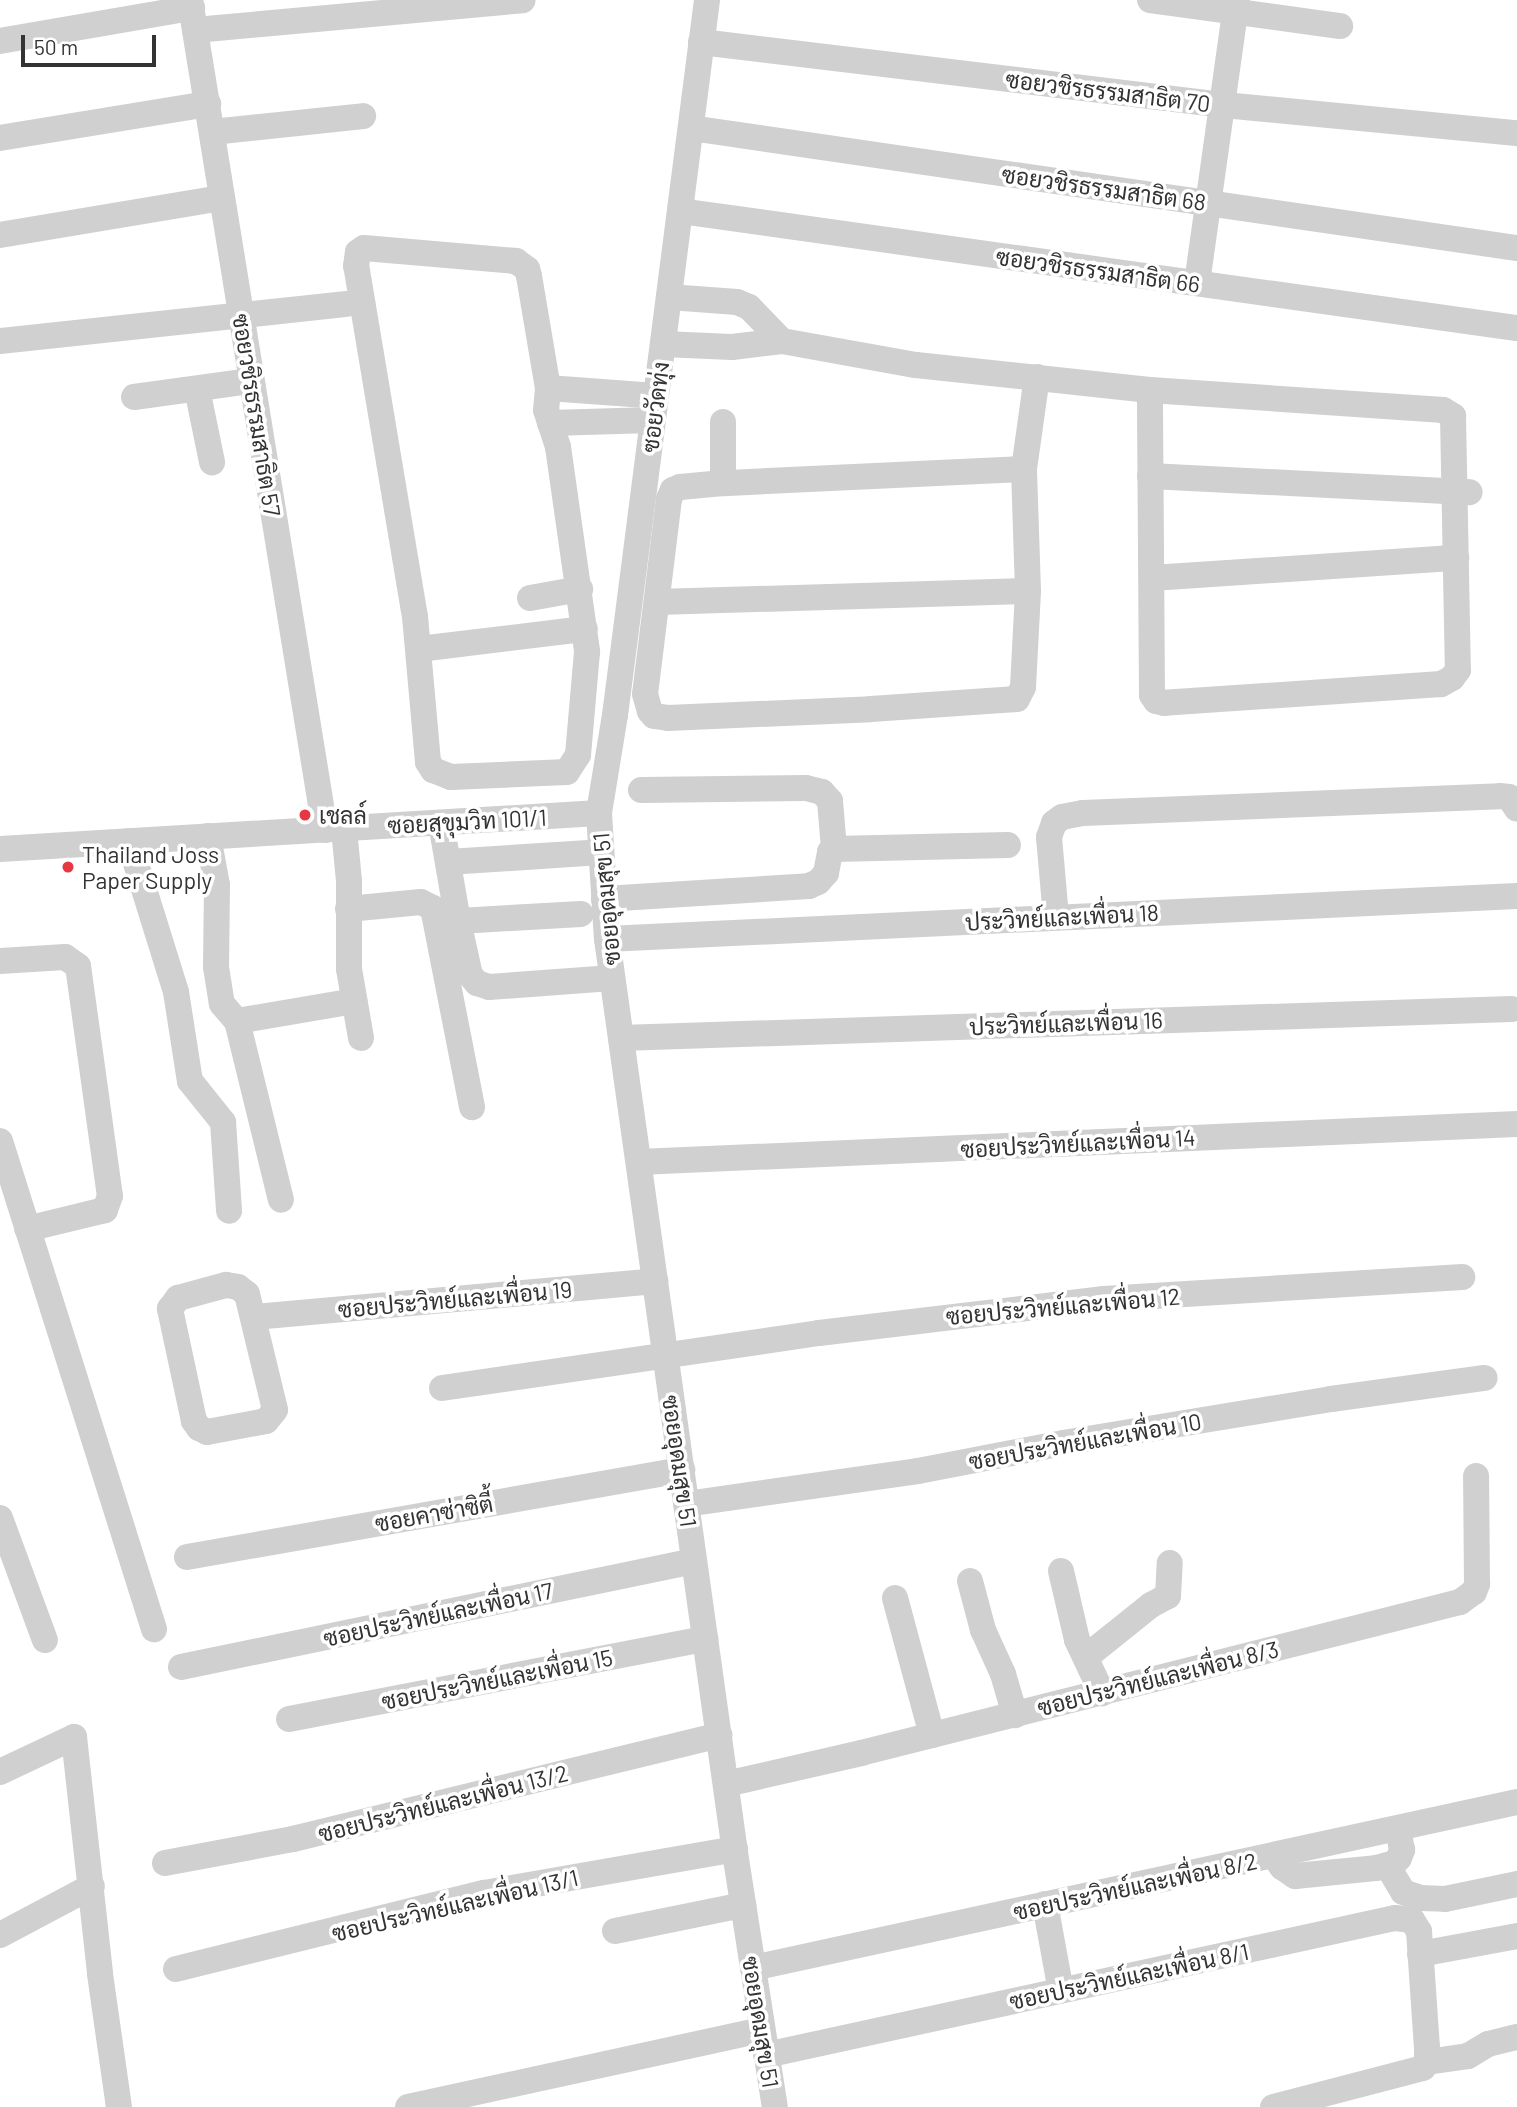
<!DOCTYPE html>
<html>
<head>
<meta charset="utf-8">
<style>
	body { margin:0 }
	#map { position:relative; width:1517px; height:2107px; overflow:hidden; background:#fff; font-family:Barlow,Sarabun,sans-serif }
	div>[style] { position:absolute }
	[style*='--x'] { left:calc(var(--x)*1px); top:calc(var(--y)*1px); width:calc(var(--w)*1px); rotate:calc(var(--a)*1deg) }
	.minor>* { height:26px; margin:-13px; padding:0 13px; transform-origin:13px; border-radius:13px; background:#d0d0d0 }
	.dots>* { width:19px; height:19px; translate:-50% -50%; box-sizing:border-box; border:4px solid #fff; border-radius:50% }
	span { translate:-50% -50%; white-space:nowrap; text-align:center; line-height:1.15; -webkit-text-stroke:7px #fff; paint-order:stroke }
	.street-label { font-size:23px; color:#333 }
	.poi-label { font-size:23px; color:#333 }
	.left { translate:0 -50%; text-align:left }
	.scale { position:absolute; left:21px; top:35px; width:135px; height:32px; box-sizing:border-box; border:4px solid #333; border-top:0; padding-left:9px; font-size:21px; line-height:24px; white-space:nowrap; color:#333; -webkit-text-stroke:5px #fff; paint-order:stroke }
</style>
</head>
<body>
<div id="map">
	<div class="minor">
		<div style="--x:190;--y:0;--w:841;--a:80.76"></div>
		<div style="--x:707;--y:0;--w:721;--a:97.33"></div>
		<div style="--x:615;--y:715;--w:99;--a:99.3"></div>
		<div style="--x:599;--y:813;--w:126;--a:86.4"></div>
		<div style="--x:607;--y:939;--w:929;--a:82.02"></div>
		<div style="--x:736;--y:1859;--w:251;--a:81.1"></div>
		<div style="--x:1150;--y:0;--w:192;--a:7.8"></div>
		<div style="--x:195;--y:30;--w:329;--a:-5.2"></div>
		<div style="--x:0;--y:41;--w:195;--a:-9.8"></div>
		<div style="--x:701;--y:42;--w:527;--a:6.87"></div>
		<div style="--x:1224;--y:105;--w:294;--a:5.5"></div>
		<div style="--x:691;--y:128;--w:835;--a:8.27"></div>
		<div style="--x:212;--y:132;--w:152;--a:-6"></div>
		<div style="--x:0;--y:138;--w:211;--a:-9.3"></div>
		<div style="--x:680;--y:211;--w:845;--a:7.96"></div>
		<div style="--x:0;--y:235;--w:225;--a:-9.5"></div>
		<div style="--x:364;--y:248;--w:153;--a:4.9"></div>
		<div style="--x:516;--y:261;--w:14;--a:36"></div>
		<div style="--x:527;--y:269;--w:7;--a:74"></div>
		<div style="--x:529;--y:276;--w:114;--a:80.4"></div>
		<div style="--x:548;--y:388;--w:22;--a:95"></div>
		<div style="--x:546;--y:410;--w:39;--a:72"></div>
		<div style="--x:558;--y:447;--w:207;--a:81.9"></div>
		<div style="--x:587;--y:652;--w:103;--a:95"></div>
		<div style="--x:578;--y:755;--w:20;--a:123"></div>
		<div style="--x:567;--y:772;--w:116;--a:177.5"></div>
		<div style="--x:451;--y:777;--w:19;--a:-159"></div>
		<div style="--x:433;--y:770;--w:9;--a:-122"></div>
		<div style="--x:428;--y:762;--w:146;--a:-95.1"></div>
		<div style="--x:415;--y:617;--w:356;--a:-99.5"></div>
		<div style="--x:356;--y:266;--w:14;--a:-82"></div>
		<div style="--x:358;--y:252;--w:7;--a:-34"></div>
		<div style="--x:1197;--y:283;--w:286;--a:-82"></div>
		<div style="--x:669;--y:297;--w:68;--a:4.2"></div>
		<div style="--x:737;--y:302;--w:13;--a:23"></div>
		<div style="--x:749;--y:307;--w:47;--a:45.9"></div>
		<div style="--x:0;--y:341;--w:349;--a:-6.1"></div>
		<div style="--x:663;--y:344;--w:69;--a:2.5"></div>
		<div style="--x:732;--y:347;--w:50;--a:-6.8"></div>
		<div style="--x:782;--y:341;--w:136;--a:10.2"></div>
		<div style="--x:916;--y:365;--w:235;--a:6.1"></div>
		<div style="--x:1150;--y:390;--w:294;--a:3.9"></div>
		<div style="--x:1443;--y:410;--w:12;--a:31"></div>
		<div style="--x:1453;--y:416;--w:254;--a:88.9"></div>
		<div style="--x:1458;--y:670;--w:10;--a:127"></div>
		<div style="--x:1452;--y:678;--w:13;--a:151"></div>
		<div style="--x:1441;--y:684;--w:277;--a:176.1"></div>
		<div style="--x:1165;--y:703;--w:9;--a:-167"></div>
		<div style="--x:1156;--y:701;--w:7;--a:-124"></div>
		<div style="--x:1152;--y:695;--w:305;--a:-90.4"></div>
		<div style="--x:548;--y:388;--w:108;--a:4.2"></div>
		<div style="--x:197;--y:389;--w:75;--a:78.4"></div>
		<div style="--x:134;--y:397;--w:118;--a:-7.8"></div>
		<div style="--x:550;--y:423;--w:103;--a:-1.7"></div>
		<div style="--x:1024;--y:469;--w:301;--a:177.3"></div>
		<div style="--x:723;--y:483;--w:43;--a:174.7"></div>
		<div style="--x:680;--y:487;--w:8;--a:157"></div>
		<div style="--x:673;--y:490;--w:10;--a:114"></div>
		<div style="--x:669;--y:499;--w:196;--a:97"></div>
		<div style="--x:645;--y:694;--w:18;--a:74"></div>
		<div style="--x:650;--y:711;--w:6;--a:51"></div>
		<div style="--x:654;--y:716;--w:14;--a:8"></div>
		<div style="--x:668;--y:718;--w:203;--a:-2.5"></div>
		<div style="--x:871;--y:709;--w:146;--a:-3.9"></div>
		<div style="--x:1017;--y:699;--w:13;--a:-63"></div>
		<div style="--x:1023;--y:687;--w:96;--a:-87"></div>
		<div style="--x:1028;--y:591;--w:122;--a:-91.9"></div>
		<div style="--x:1024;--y:469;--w:93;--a:-82"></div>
		<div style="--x:1150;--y:476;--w:320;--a:2.9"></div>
		<div style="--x:723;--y:483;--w:61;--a:-90"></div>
		<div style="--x:1152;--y:578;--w:305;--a:-3.8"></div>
		<div style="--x:530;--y:598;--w:51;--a:-10.2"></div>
		<div style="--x:657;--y:602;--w:371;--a:-1.7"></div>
		<div style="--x:419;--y:649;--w:167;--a:-6.9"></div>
		<div style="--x:641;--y:790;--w:165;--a:-0.7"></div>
		<div style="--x:806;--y:788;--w:16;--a:14"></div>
		<div style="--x:822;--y:792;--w:12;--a:48"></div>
		<div style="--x:830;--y:801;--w:48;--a:85.2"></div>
		<div style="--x:441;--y:823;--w:99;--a:80.2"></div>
		<div style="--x:458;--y:921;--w:55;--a:77.5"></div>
		<div style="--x:470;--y:975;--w:11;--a:49"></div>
		<div style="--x:477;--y:983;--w:13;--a:18"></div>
		<div style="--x:489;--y:987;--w:123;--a:-4.2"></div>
		<div style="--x:344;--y:829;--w:52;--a:84.5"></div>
		<div style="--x:349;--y:881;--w:88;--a:90"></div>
		<div style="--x:349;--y:969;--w:70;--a:80.1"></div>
		<div style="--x:208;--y:836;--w:50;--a:79.6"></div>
		<div style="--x:217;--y:885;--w:82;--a:90.7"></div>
		<div style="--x:216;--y:967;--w:37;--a:81"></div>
		<div style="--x:222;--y:1004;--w:23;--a:49"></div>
		<div style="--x:237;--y:1021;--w:184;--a:76.2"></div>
		<div style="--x:129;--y:841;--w:158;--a:72.7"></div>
		<div style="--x:176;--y:992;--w:90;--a:81.1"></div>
		<div style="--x:190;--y:1081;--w:53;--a:51.2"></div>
		<div style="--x:223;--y:1122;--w:89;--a:86.1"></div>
		<div style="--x:0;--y:849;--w:600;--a:-3.44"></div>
		<div style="--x:448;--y:862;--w:153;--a:-3.7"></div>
		<div style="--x:604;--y:899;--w:205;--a:-3.6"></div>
		<div style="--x:809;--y:886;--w:10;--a:-24"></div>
		<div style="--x:818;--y:882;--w:12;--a:-48"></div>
		<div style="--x:826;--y:873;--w:21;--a:-79"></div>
		<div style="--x:830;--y:852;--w:5;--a:-37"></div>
		<div style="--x:834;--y:849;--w:174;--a:-1.3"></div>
		<div style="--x:348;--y:909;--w:73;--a:-5.5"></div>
		<div style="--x:421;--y:902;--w:13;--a:27"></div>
		<div style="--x:433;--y:908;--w:203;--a:78.9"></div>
		<div style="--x:1056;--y:917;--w:80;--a:-95"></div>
		<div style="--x:1049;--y:837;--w:15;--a:-70"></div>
		<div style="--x:1054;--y:823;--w:10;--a:-37"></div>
		<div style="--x:1062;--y:817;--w:21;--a:-11"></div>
		<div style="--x:1083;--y:813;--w:417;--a:-2.3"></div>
		<div style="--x:1500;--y:796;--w:9;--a:6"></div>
		<div style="--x:1509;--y:797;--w:14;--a:56"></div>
		<div style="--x:458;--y:921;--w:123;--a:-3.3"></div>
		<div style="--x:607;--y:939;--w:911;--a:-2.71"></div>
		<div style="--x:0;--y:961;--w:65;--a:-3.5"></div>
		<div style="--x:65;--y:957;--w:16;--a:35"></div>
		<div style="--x:78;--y:966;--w:232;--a:82.1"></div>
		<div style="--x:110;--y:1196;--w:15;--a:110"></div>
		<div style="--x:105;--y:1210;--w:80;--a:166.3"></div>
		<div style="--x:237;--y:1021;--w:119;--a:-9.7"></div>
		<div style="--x:621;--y:1038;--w:891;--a:-1.86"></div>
		<div style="--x:0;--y:1141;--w:512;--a:72.49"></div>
		<div style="--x:639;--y:1162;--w:879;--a:-2.48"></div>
		<div style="--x:226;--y:1285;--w:12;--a:9"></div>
		<div style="--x:238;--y:1287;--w:11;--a:38"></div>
		<div style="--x:247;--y:1294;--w:119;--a:76.4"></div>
		<div style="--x:275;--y:1410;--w:14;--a:129"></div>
		<div style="--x:266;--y:1421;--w:60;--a:169.4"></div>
		<div style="--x:207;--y:1432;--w:9;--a:-153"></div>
		<div style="--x:199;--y:1428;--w:9;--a:-126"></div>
		<div style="--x:194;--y:1421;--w:115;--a:-102.1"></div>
		<div style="--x:170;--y:1309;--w:14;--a:-54"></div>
		<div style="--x:178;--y:1298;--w:50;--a:-15.2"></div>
		<div style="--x:254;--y:1317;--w:403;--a:-5.1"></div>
		<div style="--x:442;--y:1388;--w:381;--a:-8.3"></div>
		<div style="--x:819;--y:1333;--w:287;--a:-6.8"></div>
		<div style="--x:1104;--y:1299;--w:359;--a:-3.5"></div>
		<div style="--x:686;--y:1504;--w:234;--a:-8.1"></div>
		<div style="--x:918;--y:1471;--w:148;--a:-10.9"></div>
		<div style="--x:1063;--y:1443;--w:272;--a:-9.3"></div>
		<div style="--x:1331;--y:1399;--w:155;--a:-7.8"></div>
		<div style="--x:0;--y:1518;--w:130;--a:69.8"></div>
		<div style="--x:187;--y:1557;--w:503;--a:-9.97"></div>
		<div style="--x:1061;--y:1571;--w:71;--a:76.9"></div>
		<div style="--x:1077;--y:1640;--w:59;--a:64.7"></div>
		<div style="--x:970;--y:1581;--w:51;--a:75.1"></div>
		<div style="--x:983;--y:1630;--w:48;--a:65.6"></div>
		<div style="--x:1003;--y:1674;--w:43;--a:73.7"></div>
		<div style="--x:895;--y:1598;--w:142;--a:74.9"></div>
		<div style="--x:1086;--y:1657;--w:83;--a:-38.7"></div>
		<div style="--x:1151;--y:1605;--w:19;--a:-28"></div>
		<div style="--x:1168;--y:1596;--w:33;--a:-87"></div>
		<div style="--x:181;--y:1667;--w:524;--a:-11.67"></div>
		<div style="--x:289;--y:1719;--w:424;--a:-10.9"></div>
		<div style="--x:0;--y:1772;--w:82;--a:-25.3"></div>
		<div style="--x:74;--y:1737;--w:238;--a:83.7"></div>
		<div style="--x:100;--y:1974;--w:134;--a:81.9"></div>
		<div style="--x:726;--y:1784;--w:139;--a:-12.9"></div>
		<div style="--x:861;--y:1753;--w:618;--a:-14.15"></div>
		<div style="--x:1460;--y:1602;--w:17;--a:-36"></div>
		<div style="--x:1474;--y:1592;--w:9;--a:-69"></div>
		<div style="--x:1477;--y:1584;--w:108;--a:-90.5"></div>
		<div style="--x:1274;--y:1856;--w:14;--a:54"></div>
		<div style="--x:1282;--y:1867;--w:16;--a:35"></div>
		<div style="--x:1295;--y:1876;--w:81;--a:-5.6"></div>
		<div style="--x:1376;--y:1868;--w:17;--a:-13"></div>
		<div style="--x:1393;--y:1864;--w:8;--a:-45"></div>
		<div style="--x:1399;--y:1858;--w:9;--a:-69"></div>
		<div style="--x:1402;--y:1850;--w:21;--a:-101"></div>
		<div style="--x:165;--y:1863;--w:130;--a:-10.6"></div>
		<div style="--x:293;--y:1839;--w:439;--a:-13.7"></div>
		<div style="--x:1387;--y:1865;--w:31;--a:59"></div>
		<div style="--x:1403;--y:1892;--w:18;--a:19"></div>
		<div style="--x:1420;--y:1898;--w:25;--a:2"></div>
		<div style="--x:1445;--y:1899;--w:74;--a:-11.8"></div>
		<div style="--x:1045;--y:1904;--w:88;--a:79.6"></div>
		<div style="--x:615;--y:1931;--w:131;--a:-11.5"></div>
		<div style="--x:0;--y:1935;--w:104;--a:-28"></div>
		<div style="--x:1420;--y:1954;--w:99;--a:-10.5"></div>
		<div style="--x:753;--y:1968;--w:782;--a:-12.26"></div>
		<div style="--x:176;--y:1969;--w:317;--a:-13.9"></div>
		<div style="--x:484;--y:1893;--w:255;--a:-9.9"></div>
		<div style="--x:766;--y:2055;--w:644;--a:-12.29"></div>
		<div style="--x:1395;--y:1918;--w:17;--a:7"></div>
		<div style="--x:1412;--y:1920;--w:13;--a:58"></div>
		<div style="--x:1419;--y:1931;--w:116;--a:86.1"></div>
		<div style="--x:1427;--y:2047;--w:15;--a:90"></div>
		<div style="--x:1427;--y:2062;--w:7;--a:124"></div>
		<div style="--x:1423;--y:2068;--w:155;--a:165.4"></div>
		<div style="--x:1427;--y:2062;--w:41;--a:-8.3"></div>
		<div style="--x:1468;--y:2056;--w:23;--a:-31"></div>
		<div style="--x:1488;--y:2044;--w:30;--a:-14"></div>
		<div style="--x:408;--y:2107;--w:362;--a:-12.3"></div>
	</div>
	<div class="dots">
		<div style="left:305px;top:815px;background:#e63843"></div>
		<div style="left:68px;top:867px;background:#e63843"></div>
	</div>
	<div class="street-label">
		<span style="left:1108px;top:91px;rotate:7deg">ซอยวชิรธรรมสาธิต 70</span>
		<span style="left:1104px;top:188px;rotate:8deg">ซอยวชิรธรรมสาธิต 68</span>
		<span style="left:1098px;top:270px;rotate:8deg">ซอยวชิรธรรมสาธิต 66</span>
		<span style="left:655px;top:407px;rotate:-83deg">ซอยวัดทุ่ง</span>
		<span style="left:257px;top:415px;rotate:81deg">ซอยวชิรธรรมสาธิต 57</span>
		<span style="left:467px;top:821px;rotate:-3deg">ซอยสุขุมวิท 101/1</span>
		<span style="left:606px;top:899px;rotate:-95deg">ซอยอุดมสุข 51</span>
		<span style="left:1062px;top:917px;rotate:-3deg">ประวิทย์และเพื่อน 18</span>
		<span style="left:1066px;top:1023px;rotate:-2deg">ประวิทย์และเพื่อน 16</span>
		<span style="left:1078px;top:1143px;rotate:-3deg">ซอยประวิทย์และเพื่อน 14</span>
		<span style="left:455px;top:1299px;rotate:-5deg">ซอยประวิทย์และเพื่อน 19</span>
		<span style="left:1063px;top:1306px;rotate:-5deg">ซอยประวิทย์และเพื่อน 12</span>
		<span style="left:1085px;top:1441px;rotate:-10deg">ซอยประวิทย์และเพื่อน 10</span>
		<span style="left:680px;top:1461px;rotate:82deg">ซอยอุดมสุข 51</span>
		<span style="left:434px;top:1513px;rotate:-10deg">ซอยคาซ่าซิตี้</span>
		<span style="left:438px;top:1614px;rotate:-12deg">ซอยประวิทย์และเพื่อน 17</span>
		<span style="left:1158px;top:1678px;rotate:-14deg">ซอยประวิทย์และเพื่อน 8/3</span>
		<span style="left:497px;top:1679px;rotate:-11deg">ซอยประวิทย์และเพื่อน 15</span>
		<span style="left:443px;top:1803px;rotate:-14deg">ซอยประวิทย์และเพื่อน 13/2</span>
		<span style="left:1135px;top:1886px;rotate:-12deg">ซอยประวิทย์และเพื่อน 8/2</span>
		<span style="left:455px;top:1905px;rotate:-13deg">ซอยประวิทย์และเพื่อน 13/1</span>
		<span style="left:1129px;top:1976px;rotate:-12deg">ซอยประวิทย์และเพื่อน 8/1</span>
		<span style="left:761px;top:2022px;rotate:81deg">ซอยอุดมสุข 51</span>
	</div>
	<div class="poi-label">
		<span class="left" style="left:319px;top:815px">เชลล์</span>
		<span class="left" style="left:82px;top:867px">Thailand Joss<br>Paper Supply</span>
	</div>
	<div class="scale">50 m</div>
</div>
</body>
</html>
